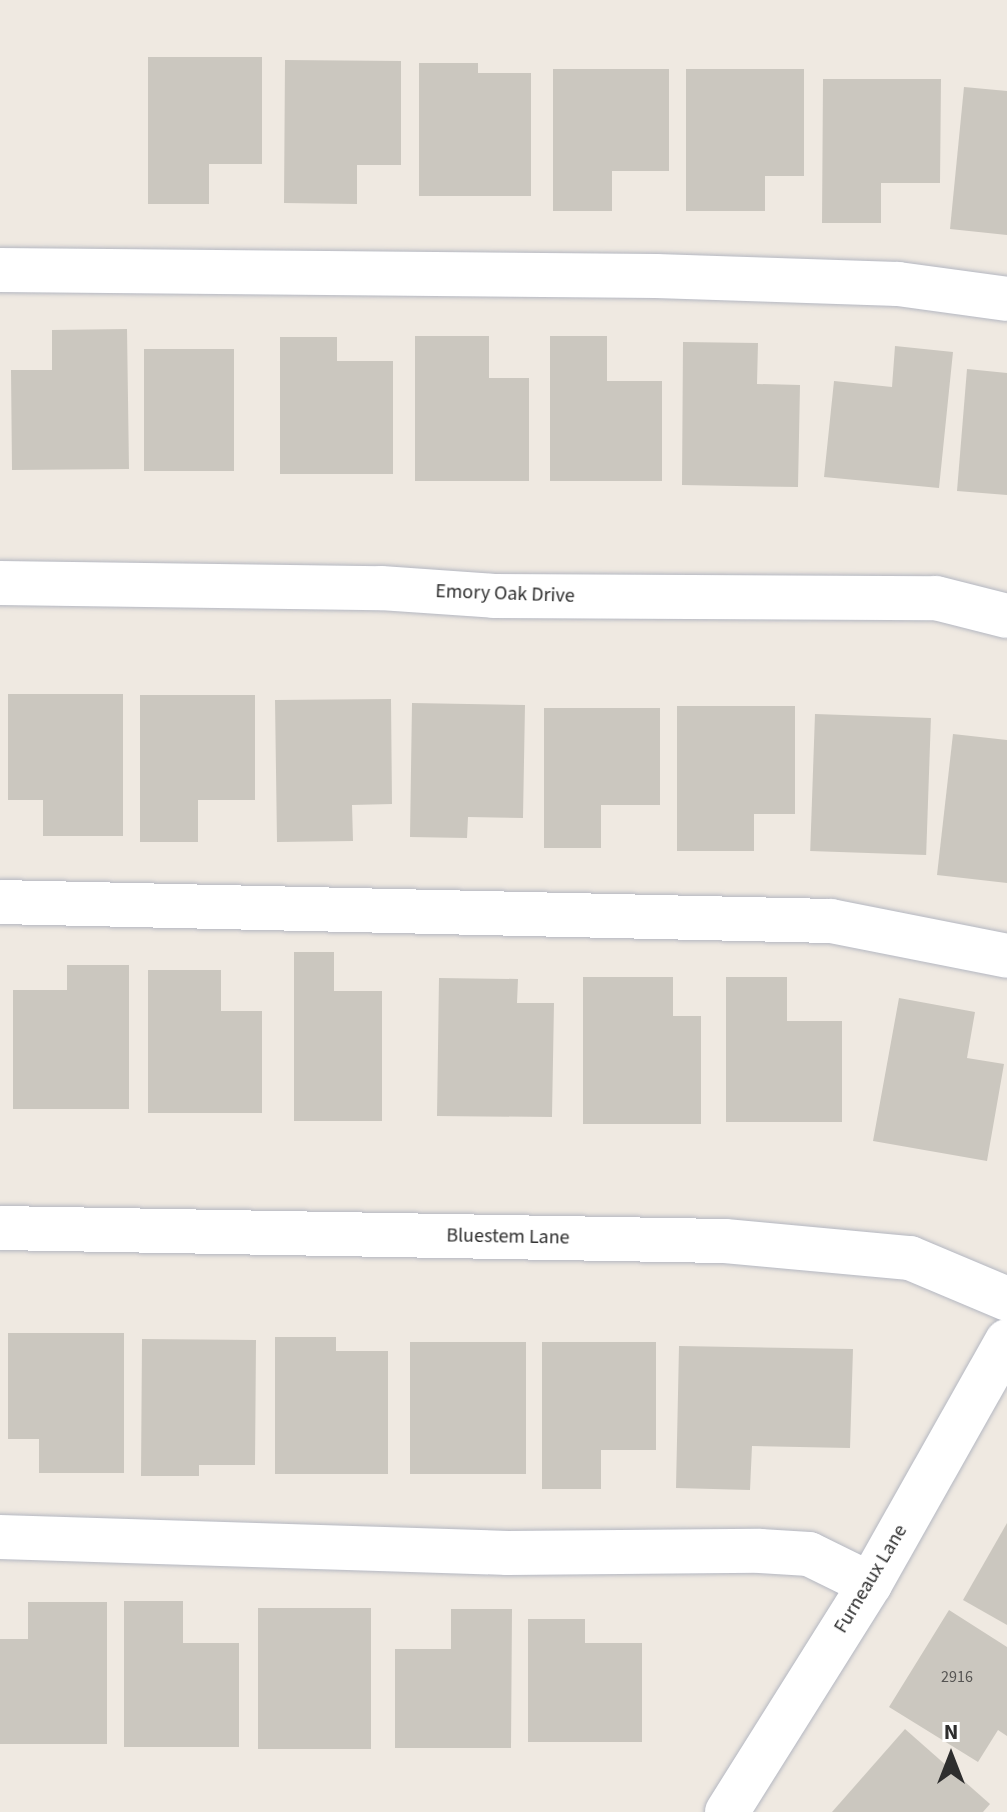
<!DOCTYPE html>
<html>
<head>
<meta charset="utf-8">
<style>
	body { margin:0 }
	#map { position:relative; width:1007px; height:1812px; overflow:hidden; background:#efe9e1; font-family:"Source Sans 3",sans-serif }
	div>[style] { position:absolute }
	[style*='--x'] { left:calc(var(--x)*1px); top:calc(var(--y)*1px); width:calc(var(--w)*1px); rotate:calc(var(--a)*1deg) }
	.building>* { inset:0; background:#cbc7bf; transform-origin:0 0 }
	.roads { filter:drop-shadow(0 0 2px #b4b7c1) drop-shadow(0 0 2px #b4b7c1) }
	.minor>* { height:44px; margin:-22px; padding:0 22px; transform-origin:22px; border-radius:22px; background:#fff }
	span { translate:-50% -50%; white-space:nowrap; text-align:center; line-height:1.15; -webkit-text-stroke:8px #fff; paint-order:stroke }
	.number-label { font-size:16px; color:#555452 }
	.number-label span { -webkit-text-stroke-width:0 }
	.street-label { font-size:20px; color:#2e2e2e }
	.north { position:absolute; left:911px; top:1716px; width:80px; height:80px; -webkit-text-stroke:6px #fff; paint-order:stroke; rotate:0deg; font-size:22px; font-weight:700; line-height:32px; text-align:center; color:#2e2e2e }
	.north::after { content:''; display:block; margin:auto; width:28px; height:36px; background:#2e2e2e; clip-path:polygon(50% 0,100% 100%,50% 72%,0 100%) }
</style>
</head>
<body>
<div id="map">
	<div class="building">
		<div style="clip-path:polygon(148px 57px,262px 57px,262px 164px,209px 164px,209px 204px,148px 204px)"></div>
		<div style="clip-path:polygon(285px 60px,401px 61px,401px 165px,357px 165px,357px 204px,284px 203px)"></div>
		<div style="clip-path:polygon(419px 63px,478px 63px,478px 73px,531px 73px,531px 196px,419px 196px)"></div>
		<div style="clip-path:polygon(553px 69px,669px 69px,669px 171px,612px 171px,612px 211px,553px 211px)"></div>
		<div style="clip-path:polygon(686px 69px,804px 69px,804px 176px,765px 176px,765px 211px,686px 211px)"></div>
		<div style="clip-path:polygon(823px 79px,941px 79px,940px 183px,881px 183px,881px 223px,822px 223px)"></div>
		<div style="clip-path:polygon(964px 87px,1007px 91px,1007px 235px,950px 229px)"></div>
		<div style="clip-path:polygon(127px 329px,129px 469px,12px 470px,11px 370px,52px 370px,52px 330px)"></div>
		<div style="clip-path:polygon(415px 336px,489px 336px,489px 378px,529px 378px,529px 481px,415px 481px)"></div>
		<div style="clip-path:polygon(550px 336px,607px 336px,607px 381px,662px 381px,662px 481px,550px 481px)"></div>
		<div style="clip-path:polygon(280px 337px,337px 337px,337px 361px,393px 361px,393px 474px,280px 474px)"></div>
		<div style="clip-path:polygon(683px 342px,758px 343px,757px 384px,800px 385px,798px 487px,682px 485px)"></div>
		<div style="clip-path:polygon(895px 346px,953px 352px,939px 488px,824px 477px,834px 381px,892px 387px)"></div>
		<div style="left:144px;top:349px;width:90px;height:122px"></div>
		<div style="clip-path:polygon(967px 369px,1007px 373px,1007px 495px,957px 491px)"></div>
		<div style="clip-path:polygon(8px 694px,123px 694px,123px 836px,43px 836px,43px 800px,8px 800px)"></div>
		<div style="clip-path:polygon(140px 695px,255px 695px,255px 800px,198px 800px,198px 842px,140px 842px)"></div>
		<div style="clip-path:polygon(391px 699px,392px 804px,352px 805px,353px 841px,277px 842px,275px 700px)"></div>
		<div style="clip-path:polygon(412px 703px,525px 705px,523px 818px,468px 817px,467px 838px,410px 837px)"></div>
		<div style="clip-path:polygon(677px 706px,795px 706px,795px 814px,754px 814px,754px 851px,677px 851px)"></div>
		<div style="clip-path:polygon(544px 708px,660px 708px,660px 805px,601px 805px,601px 848px,544px 848px)"></div>
		<div style="left:815px;top:714px;width:116px;height:137px;rotate:2deg"></div>
		<div style="clip-path:polygon(953px 734px,1007px 740px,1007px 883px,937px 875px)"></div>
		<div style="clip-path:polygon(294px 952px,334px 952px,334px 991px,382px 991px,382px 1121px,294px 1121px)"></div>
		<div style="clip-path:polygon(67px 965px,129px 965px,129px 1109px,13px 1109px,13px 990px,67px 990px)"></div>
		<div style="clip-path:polygon(148px 970px,221px 970px,221px 1011px,262px 1011px,262px 1113px,148px 1113px)"></div>
		<div style="clip-path:polygon(583px 977px,673px 977px,673px 1016px,701px 1016px,701px 1124px,583px 1124px)"></div>
		<div style="clip-path:polygon(726px 977px,787px 977px,787px 1021px,842px 1021px,842px 1122px,726px 1122px)"></div>
		<div style="clip-path:polygon(439px 978px,518px 979px,517px 1003px,554px 1003px,552px 1117px,437px 1116px)"></div>
		<div style="clip-path:polygon(899px 998px,975px 1012px,967px 1058px,1004px 1064px,987px 1161px,873px 1141px)"></div>
		<div style="clip-path:polygon(8px 1333px,124px 1333px,124px 1473px,39px 1473px,39px 1439px,8px 1439px)"></div>
		<div style="clip-path:polygon(275px 1337px,336px 1337px,336px 1351px,388px 1351px,388px 1474px,275px 1474px)"></div>
		<div style="clip-path:polygon(142px 1339px,256px 1340px,255px 1465px,199px 1465px,199px 1476px,141px 1476px)"></div>
		<div style="left:410px;top:1342px;width:116px;height:132px"></div>
		<div style="clip-path:polygon(542px 1342px,656px 1342px,656px 1450px,601px 1450px,601px 1489px,542px 1489px)"></div>
		<div style="clip-path:polygon(679px 1346px,853px 1349px,850px 1448px,752px 1446px,750px 1490px,676px 1488px)"></div>
		<div style="clip-path:polygon(1007px 1523px,1007px 1625px,963px 1600px)"></div>
		<div style="clip-path:polygon(124px 1601px,183px 1601px,183px 1643px,239px 1643px,239px 1747px,124px 1747px)"></div>
		<div style="clip-path:polygon(28px 1602px,107px 1602px,107px 1744px,0 1744px,0 1639px,28px 1639px)"></div>
		<div style="left:258px;top:1608px;width:113px;height:141px"></div>
		<div style="clip-path:polygon(451px 1609px,512px 1609px,511px 1748px,395px 1748px,395px 1649px,451px 1649px)"></div>
		<div style="clip-path:polygon(949px 1610px,1007px 1647px,1007px 1736px,998px 1730px,978px 1762px,889px 1707px)"></div>
		<div style="clip-path:polygon(528px 1619px,585px 1619px,585px 1643px,642px 1643px,642px 1742px,528px 1742px)"></div>
		<div style="clip-path:polygon(905px 1729px,990px 1804px,983px 1812px,832px 1812px)"></div>
	</div>
	<div class="roads">
		<div class="minor">
			<div style="--x:0;--y:270;--w:656;--a:0.52"></div>
			<div style="--x:656;--y:276;--w:242;--a:1.9"></div>
			<div style="--x:898;--y:284;--w:110;--a:7.8"></div>
			<div style="--x:0;--y:583;--w:381;--a:0.8"></div>
			<div style="--x:381;--y:588;--w:113;--a:4"></div>
			<div style="--x:494;--y:596;--w:442;--a:0.3"></div>
			<div style="--x:936;--y:598;--w:73;--a:14.2"></div>
			<div style="--x:0;--y:902;--w:831;--a:1.31"></div>
			<div style="--x:831;--y:921;--w:179;--a:11.2"></div>
			<div style="--x:0;--y:1228;--w:725;--a:1.03"></div>
			<div style="--x:725;--y:1241;--w:186;--a:5.3"></div>
			<div style="--x:910;--y:1258;--w:105;--a:22.9"></div>
			<div style="--x:0;--y:1537;--w:508;--a:1.8"></div>
			<div style="--x:508;--y:1553;--w:252;--a:-0.5"></div>
			<div style="--x:760;--y:1551;--w:49;--a:3.5"></div>
			<div style="--x:809;--y:1554;--w:68;--a:26.2"></div>
			<div style="--x:727;--y:1812;--w:269;--a:-57.9"></div>
			<div style="--x:870;--y:1584;--w:279;--a:-60.6"></div>
		</div>
	</div>
	<div class="number-label">
		<span style="left:957px;top:1677px">2916</span>
	</div>
	<div class="street-label">
		<span style="left:505px;top:594px;rotate:2deg">Emory Oak Drive</span>
		<span style="left:508px;top:1237px;rotate:1deg">Bluestem Lane</span>
		<span style="left:871px;top:1579px;rotate:-59deg">Furneaux Lane</span>
	</div>
	<div class="north">N</div>
</div>
</body>
</html>
